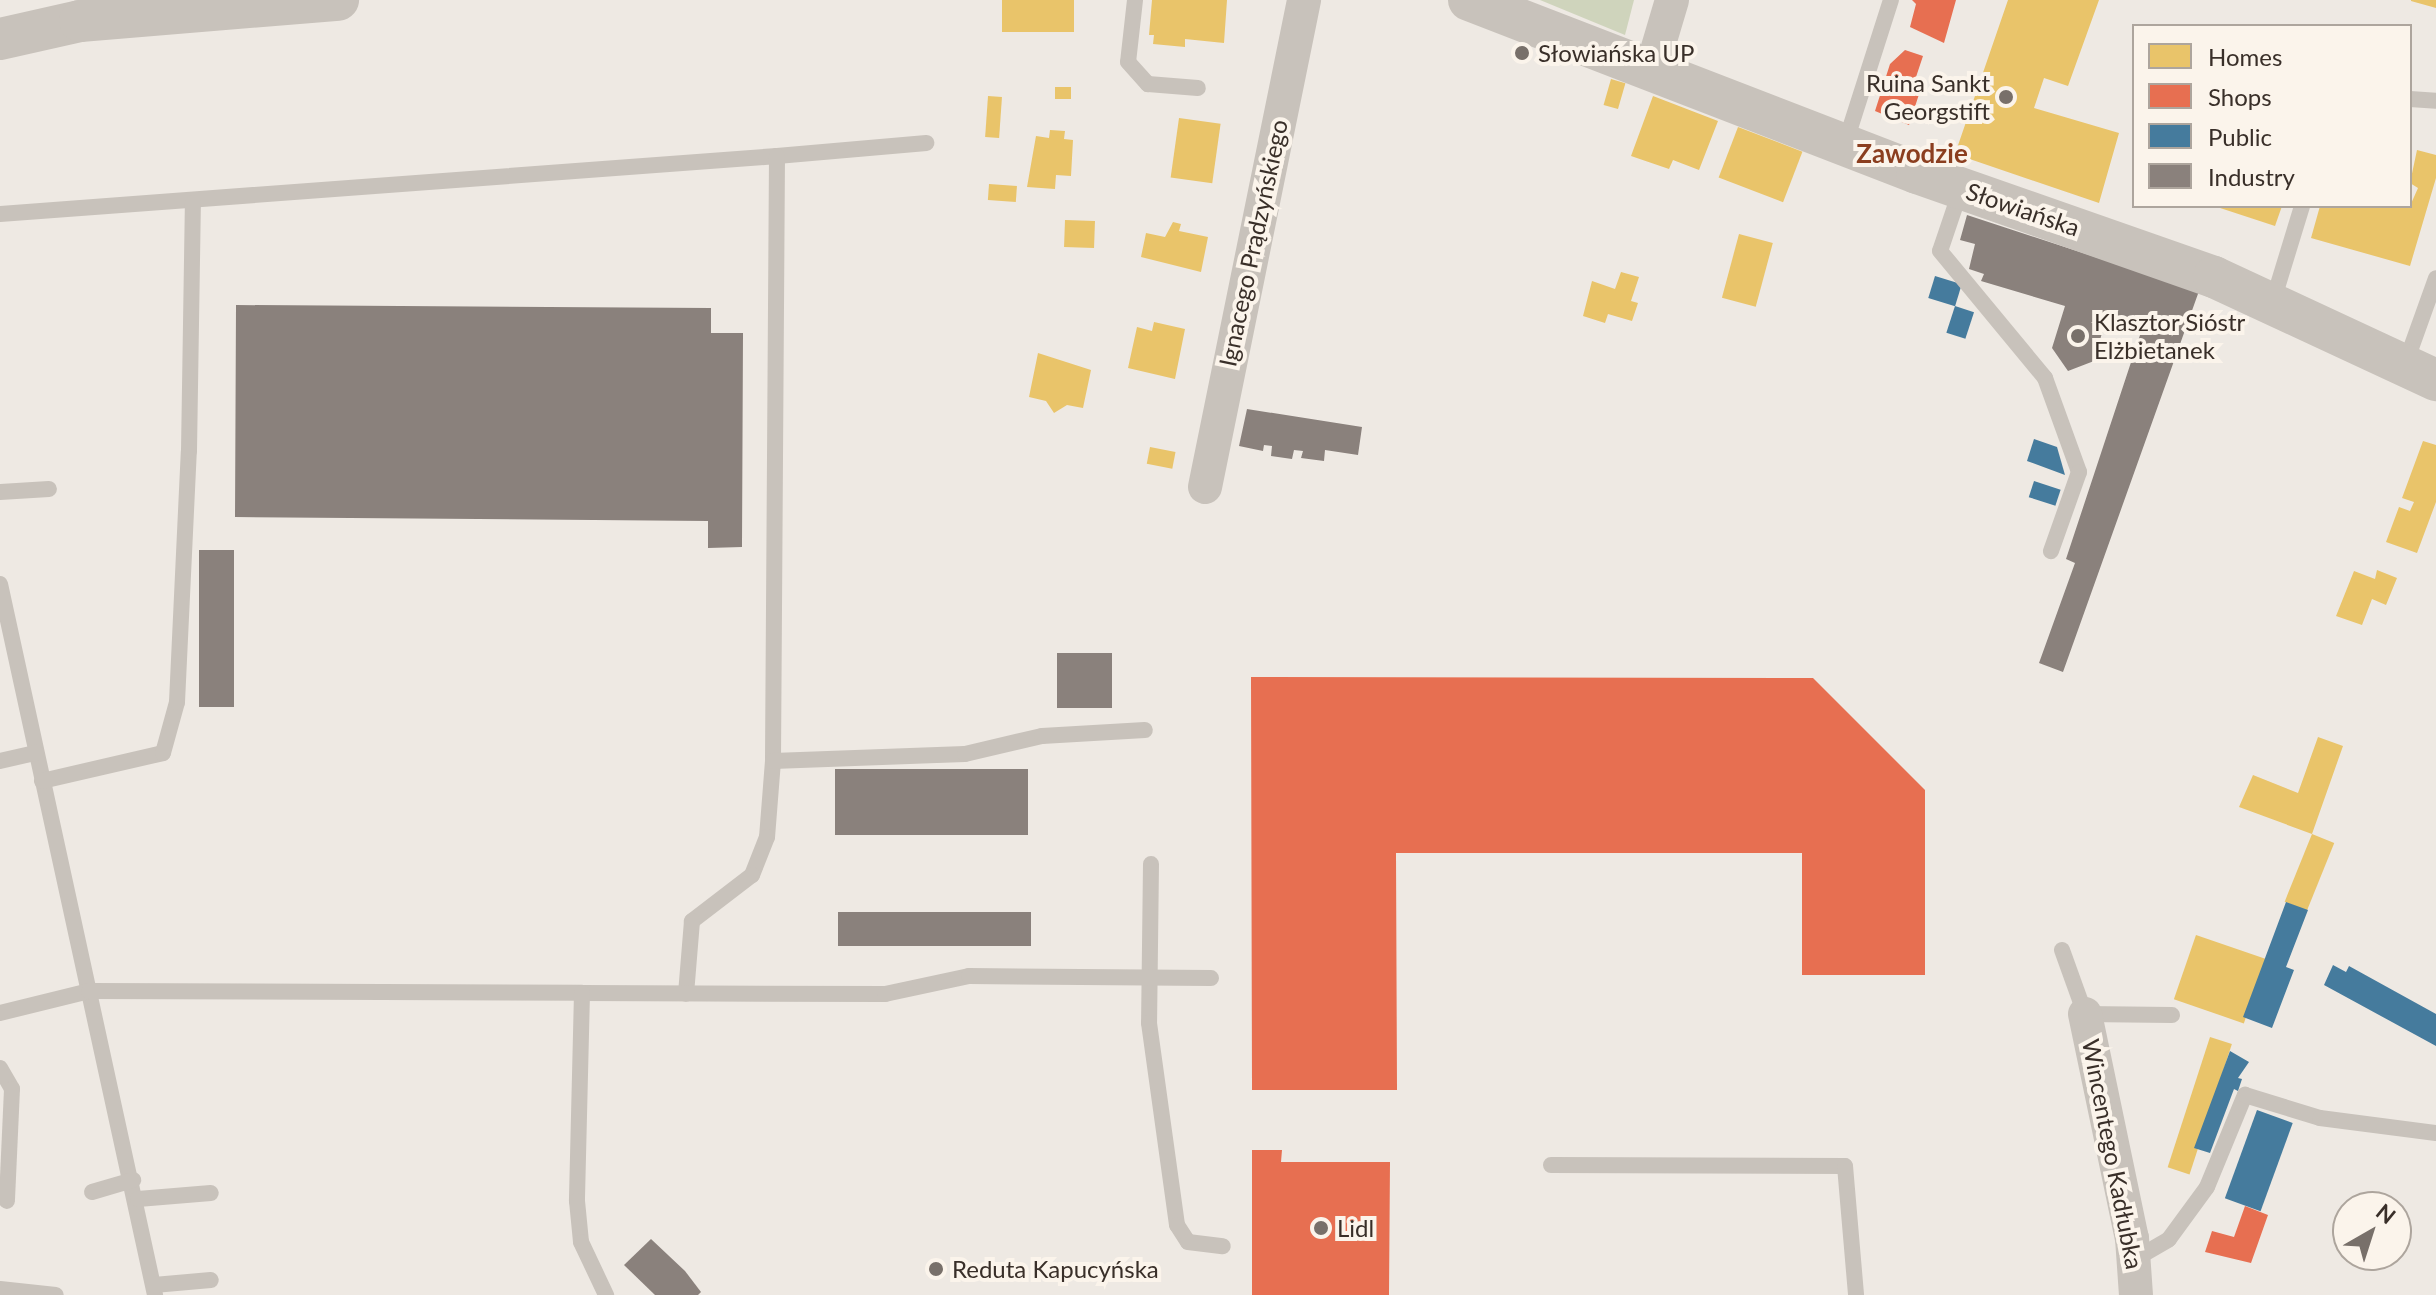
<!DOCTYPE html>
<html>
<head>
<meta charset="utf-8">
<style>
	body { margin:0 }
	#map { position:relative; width:2436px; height:1295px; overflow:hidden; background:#eee9e3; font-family:Lato,sans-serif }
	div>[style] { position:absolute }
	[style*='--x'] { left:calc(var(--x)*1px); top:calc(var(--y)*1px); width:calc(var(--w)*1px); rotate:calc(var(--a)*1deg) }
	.green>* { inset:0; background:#cfd4bc }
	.homes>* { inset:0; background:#e9c46a; transform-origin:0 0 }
	.shops>* { inset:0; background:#e76f51 }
	.public>* { inset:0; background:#457b9d; transform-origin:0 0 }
	.industry>* { inset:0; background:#8a817c; transform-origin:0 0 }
	.service>* { height:16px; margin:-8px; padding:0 8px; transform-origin:8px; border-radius:8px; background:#c8c2bb }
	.minor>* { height:34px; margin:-17px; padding:0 17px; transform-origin:17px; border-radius:17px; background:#c8c2bb }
	.tertiary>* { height:42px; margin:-21px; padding:0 21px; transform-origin:21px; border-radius:21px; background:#c8c2bb }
	.dots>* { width:22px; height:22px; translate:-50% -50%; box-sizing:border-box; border:4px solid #fbf4eb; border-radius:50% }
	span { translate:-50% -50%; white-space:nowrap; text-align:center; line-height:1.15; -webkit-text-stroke:8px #fbf4eb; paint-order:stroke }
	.poi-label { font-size:24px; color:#392f29 }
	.left { translate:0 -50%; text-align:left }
	.right { translate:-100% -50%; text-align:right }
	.street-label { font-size:24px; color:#392f29 }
	.neighbourhood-label { font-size:26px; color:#8b3e1f; font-weight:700 }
	.legend { position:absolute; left:2132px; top:24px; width:280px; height:184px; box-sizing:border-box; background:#fbf4eb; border:2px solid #ada59d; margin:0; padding:10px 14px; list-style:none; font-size:24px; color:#392f29 }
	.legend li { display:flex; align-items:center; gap:16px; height:40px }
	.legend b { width:40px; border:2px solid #ada59d }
	.north { position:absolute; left:2332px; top:1191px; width:80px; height:80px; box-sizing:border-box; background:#fbf4eb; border:2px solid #ada59d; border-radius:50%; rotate:39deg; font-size:22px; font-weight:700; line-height:32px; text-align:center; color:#392f29 }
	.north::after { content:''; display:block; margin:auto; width:28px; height:36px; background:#78706a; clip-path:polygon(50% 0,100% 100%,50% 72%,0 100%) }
</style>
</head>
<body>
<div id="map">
	<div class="green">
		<div style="clip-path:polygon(1540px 0,1634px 0,1625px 35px)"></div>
	</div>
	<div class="homes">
		<div style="left:1002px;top:0;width:72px;height:32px"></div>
		<div style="clip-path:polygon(1152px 0,1227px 0,1224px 43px,1185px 39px,1185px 47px,1153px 44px,1154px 35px,1149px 35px)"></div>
		<div style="clip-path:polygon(2008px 0,2099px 0,2068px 86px,2044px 78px,2034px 108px,2119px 133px,2099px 203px,1955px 154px)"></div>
		<div style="clip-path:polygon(2411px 0,2436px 0,2436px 8px,2411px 1px)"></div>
		<div style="left:1611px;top:79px;width:15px;height:27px;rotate:16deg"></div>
		<div style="left:1055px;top:87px;width:16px;height:12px"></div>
		<div style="left:988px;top:96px;width:14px;height:41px;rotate:4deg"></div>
		<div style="clip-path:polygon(1653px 96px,1718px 121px,1699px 170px,1673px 160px,1669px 169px,1631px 156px)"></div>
		<div style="left:1179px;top:118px;width:42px;height:60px;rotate:8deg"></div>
		<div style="left:1738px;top:127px;width:69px;height:54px;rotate:21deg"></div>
		<div style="clip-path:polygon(1050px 130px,1065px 131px,1064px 139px,1073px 140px,1071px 176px,1056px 175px,1055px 189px,1027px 187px,1036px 136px,1049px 138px)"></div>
		<div style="clip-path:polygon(2417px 150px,2436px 155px,2436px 178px,2410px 266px,2311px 238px,2320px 206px,2410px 206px,2418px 188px,2410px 183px)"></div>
		<div style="left:989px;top:184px;width:28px;height:16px;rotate:4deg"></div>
		<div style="clip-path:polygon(2214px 206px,2282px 206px,2275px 226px)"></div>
		<div style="left:1065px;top:220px;width:30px;height:27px;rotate:2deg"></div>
		<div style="clip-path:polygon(1173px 222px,1181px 224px,1179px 231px,1208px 237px,1201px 272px,1141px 257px,1146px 233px,1165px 237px)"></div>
		<div style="left:1739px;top:234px;width:35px;height:66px;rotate:15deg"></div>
		<div style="clip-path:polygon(1621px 272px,1639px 277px,1631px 301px,1638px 303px,1632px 321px,1608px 314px,1605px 323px,1583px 316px,1592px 281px,1615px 289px)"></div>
		<div style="clip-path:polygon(1154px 322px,1185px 329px,1175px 379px,1128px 368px,1137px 327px,1152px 331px)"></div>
		<div style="clip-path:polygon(1038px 353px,1091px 370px,1083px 408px,1067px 405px,1054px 413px,1046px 401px,1029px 397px)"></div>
		<div style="clip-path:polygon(2423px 441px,2436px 445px,2436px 502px,2417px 553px,2386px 542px,2399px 507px,2410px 511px,2414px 502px,2402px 498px)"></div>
		<div style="left:1150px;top:447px;width:26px;height:17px;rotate:11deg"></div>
		<div style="clip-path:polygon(2377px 570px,2397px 578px,2386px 605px,2372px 599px,2362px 625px,2336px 616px,2354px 571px,2375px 579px)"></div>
		<div style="clip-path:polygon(2318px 737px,2343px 746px,2312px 834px,2239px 807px,2253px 775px,2298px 793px)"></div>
		<div style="left:2312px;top:834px;width:24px;height:73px;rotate:22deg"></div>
		<div style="left:2196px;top:935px;width:74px;height:68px;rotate:19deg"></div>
		<div style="left:2210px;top:1037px;width:23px;height:137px;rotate:18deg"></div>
	</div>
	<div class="shops">
		<div style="clip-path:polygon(1912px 0,1956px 0,1944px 43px,1910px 27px,1916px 4px)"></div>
		<div style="clip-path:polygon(1905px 50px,1923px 56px,1915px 80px,1923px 82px,1909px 125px,1875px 111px,1890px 64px)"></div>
		<div style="clip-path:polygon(1251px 677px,1813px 678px,1925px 790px,1925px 975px,1802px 975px,1802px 853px,1396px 853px,1397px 1090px,1252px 1090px)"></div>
		<div style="clip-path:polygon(1252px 1150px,1282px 1150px,1281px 1162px,1390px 1162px,1389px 1295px,1252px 1295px)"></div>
		<div style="clip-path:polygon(2245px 1206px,2268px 1215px,2251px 1263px,2205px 1252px,2212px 1231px,2234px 1237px)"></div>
	</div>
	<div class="public">
		<div style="left:1935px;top:276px;width:28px;height:23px;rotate:17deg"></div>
		<div style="left:1955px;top:306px;width:20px;height:28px;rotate:18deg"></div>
		<div style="clip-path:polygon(2034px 439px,2057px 447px,2065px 475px,2027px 461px)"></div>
		<div style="left:2034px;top:481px;width:28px;height:17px;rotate:18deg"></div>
		<div style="clip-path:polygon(2286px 902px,2308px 910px,2286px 967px,2294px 970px,2272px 1028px,2243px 1017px)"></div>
		<div style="clip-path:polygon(2333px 965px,2346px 972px,2349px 966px,2436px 1014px,2436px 1046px,2324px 985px)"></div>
		<div style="clip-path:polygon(2230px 1051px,2249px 1062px,2238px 1078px,2242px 1079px,2238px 1091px,2234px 1089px,2210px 1153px,2194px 1148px)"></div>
		<div style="left:2257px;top:1110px;width:38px;height:94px;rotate:20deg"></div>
	</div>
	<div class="industry">
		<div style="clip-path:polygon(1967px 215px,2199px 291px,2063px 672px,2039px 663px,2075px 563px,2066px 559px,2142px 329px,2106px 319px,2094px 361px,2068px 371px,2052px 348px,2065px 306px,1981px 281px,1984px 274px,1969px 269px,1975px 244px,1960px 240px)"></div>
		<div style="clip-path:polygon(236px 305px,711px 308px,711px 333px,743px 333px,742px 547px,708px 548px,708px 521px,235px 517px)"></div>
		<div style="clip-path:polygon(1247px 409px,1362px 427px,1358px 455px,1325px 450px,1324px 461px,1301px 458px,1303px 451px,1294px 450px,1292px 459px,1271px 456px,1272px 446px,1264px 445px,1263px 451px,1239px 446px)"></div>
		<div style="left:199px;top:550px;width:35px;height:157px"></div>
		<div style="left:1057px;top:653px;width:55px;height:55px"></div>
		<div style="left:835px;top:769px;width:193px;height:66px"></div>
		<div style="left:838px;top:912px;width:193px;height:34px"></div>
		<div style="clip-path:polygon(651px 1239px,685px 1271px,701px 1292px,698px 1295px,655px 1295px,624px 1265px)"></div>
	</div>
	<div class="service">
		<div style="--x:1135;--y:0;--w:62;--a:96.4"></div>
		<div style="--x:1128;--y:62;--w:30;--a:48"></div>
		<div style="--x:1148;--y:84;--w:50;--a:4.6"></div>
		<div style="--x:2410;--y:99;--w:26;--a:4"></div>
		<div style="--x:1845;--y:144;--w:151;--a:-72.3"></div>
		<div style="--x:777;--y:156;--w:150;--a:-5"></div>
		<div style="--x:1961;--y:189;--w:65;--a:108.7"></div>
		<div style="--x:1940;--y:251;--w:165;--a:50.4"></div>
		<div style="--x:2045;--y:378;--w:100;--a:70.1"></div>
		<div style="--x:2079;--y:472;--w:84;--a:109.5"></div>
		<div style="--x:0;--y:214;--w:779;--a:-4.27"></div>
		<div style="--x:777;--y:156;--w:605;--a:90.38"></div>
		<div style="--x:773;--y:761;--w:76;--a:94.5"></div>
		<div style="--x:767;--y:837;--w:41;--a:111.5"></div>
		<div style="--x:752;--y:875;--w:76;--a:142.5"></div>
		<div style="--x:692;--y:921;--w:73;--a:94.7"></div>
		<div style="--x:2273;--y:301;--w:99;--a:-73"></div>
		<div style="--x:2406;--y:362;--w:89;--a:-70.3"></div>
		<div style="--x:0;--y:492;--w:49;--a:-3.5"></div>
		<div style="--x:0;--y:584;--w:728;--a:77.7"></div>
		<div style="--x:0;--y:761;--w:37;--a:-13"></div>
		<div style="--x:773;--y:761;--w:192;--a:-2.1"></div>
		<div style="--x:965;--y:754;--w:79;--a:-13.2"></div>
		<div style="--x:1042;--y:736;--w:103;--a:-3.3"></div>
		<div style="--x:42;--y:781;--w:124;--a:-13"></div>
		<div style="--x:163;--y:753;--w:53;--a:-74.6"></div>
		<div style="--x:177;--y:702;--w:251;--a:-87.3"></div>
		<div style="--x:189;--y:451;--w:248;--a:-89.1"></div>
		<div style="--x:1151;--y:864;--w:159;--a:90.7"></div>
		<div style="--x:1149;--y:1023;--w:204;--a:82.1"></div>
		<div style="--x:1177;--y:1225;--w:20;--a:57"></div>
		<div style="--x:1188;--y:1242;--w:35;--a:7"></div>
		<div style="--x:2062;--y:950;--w:68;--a:70.2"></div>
		<div style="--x:2085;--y:1014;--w:87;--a:0.7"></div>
		<div style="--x:582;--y:993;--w:303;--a:0.2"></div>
		<div style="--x:885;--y:994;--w:86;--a:-12.1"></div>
		<div style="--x:969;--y:976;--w:242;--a:0.5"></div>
		<div style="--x:0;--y:1013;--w:92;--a:-13.9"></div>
		<div style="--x:89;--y:991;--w:493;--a:0.2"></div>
		<div style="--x:582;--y:993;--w:208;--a:91.4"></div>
		<div style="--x:577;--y:1201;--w:41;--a:84.4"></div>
		<div style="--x:581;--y:1242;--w:59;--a:64.7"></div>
		<div style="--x:0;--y:1068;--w:24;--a:60"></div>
		<div style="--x:12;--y:1089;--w:112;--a:92.6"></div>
		<div style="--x:1551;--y:1165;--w:294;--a:0.2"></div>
		<div style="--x:1845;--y:1166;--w:129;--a:85.1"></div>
		<div style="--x:92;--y:1192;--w:43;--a:-16.3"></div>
		<div style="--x:138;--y:1199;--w:73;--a:-4.7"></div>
		<div style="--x:2135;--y:1259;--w:39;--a:-30"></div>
		<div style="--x:2169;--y:1239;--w:64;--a:-53.8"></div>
		<div style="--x:2207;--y:1187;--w:100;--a:-67.6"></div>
		<div style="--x:2245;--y:1095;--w:78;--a:17"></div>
		<div style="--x:2320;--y:1118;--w:117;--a:7.4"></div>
		<div style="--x:154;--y:1285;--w:57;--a:-5"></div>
		<div style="--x:0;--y:1289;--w:56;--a:6.1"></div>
	</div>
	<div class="minor">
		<div style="--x:1651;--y:71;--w:74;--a:-73.5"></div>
		<div style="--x:1205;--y:487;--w:497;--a:-78.5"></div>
		<div style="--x:2085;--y:1014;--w:229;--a:78.2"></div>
		<div style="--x:2132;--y:1238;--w:57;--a:86"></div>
	</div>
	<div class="tertiary">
		<div style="--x:1469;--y:0;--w:480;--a:21.1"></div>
		<div style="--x:1917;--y:173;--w:315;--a:19.3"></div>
		<div style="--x:2214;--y:277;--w:245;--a:24.9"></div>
		<div style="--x:0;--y:39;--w:82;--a:-12.7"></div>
		<div style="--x:80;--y:21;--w:259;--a:-4.7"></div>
	</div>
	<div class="dots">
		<div style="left:1522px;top:53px;background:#78706a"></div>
		<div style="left:2006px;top:97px;background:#78706a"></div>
		<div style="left:2078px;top:336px;background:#78706a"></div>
		<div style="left:1321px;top:1228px;background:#78706a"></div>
		<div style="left:936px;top:1269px;background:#78706a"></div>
	</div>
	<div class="poi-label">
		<span class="left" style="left:1538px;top:53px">Słowiańska UP</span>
		<span class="right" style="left:1990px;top:97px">Ruina Sankt<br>Georgstift</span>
		<span class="left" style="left:2094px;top:336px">Klasztor Sióstr<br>Elżbietanek</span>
		<span class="left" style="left:1337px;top:1228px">Lidl</span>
		<span class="left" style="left:952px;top:1269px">Reduta Kapucyńska</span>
	</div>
	<div class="street-label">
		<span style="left:2023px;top:209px;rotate:19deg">Słowiańska</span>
		<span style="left:1253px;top:243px;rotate:-78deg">Ignacego Prądzyńskiego</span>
		<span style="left:2113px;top:1154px;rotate:79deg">Wincentego Kadłubka</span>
	</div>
	<div class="neighbourhood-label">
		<span style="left:1912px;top:154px">Zawodzie</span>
	</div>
	<ul class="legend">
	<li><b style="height:22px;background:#e9c46a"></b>Homes</li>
	<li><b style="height:22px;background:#e76f51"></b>Shops</li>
	<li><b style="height:22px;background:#457b9d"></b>Public</li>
	<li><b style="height:22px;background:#8a817c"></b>Industry</li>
	</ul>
	<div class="north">N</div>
</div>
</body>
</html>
